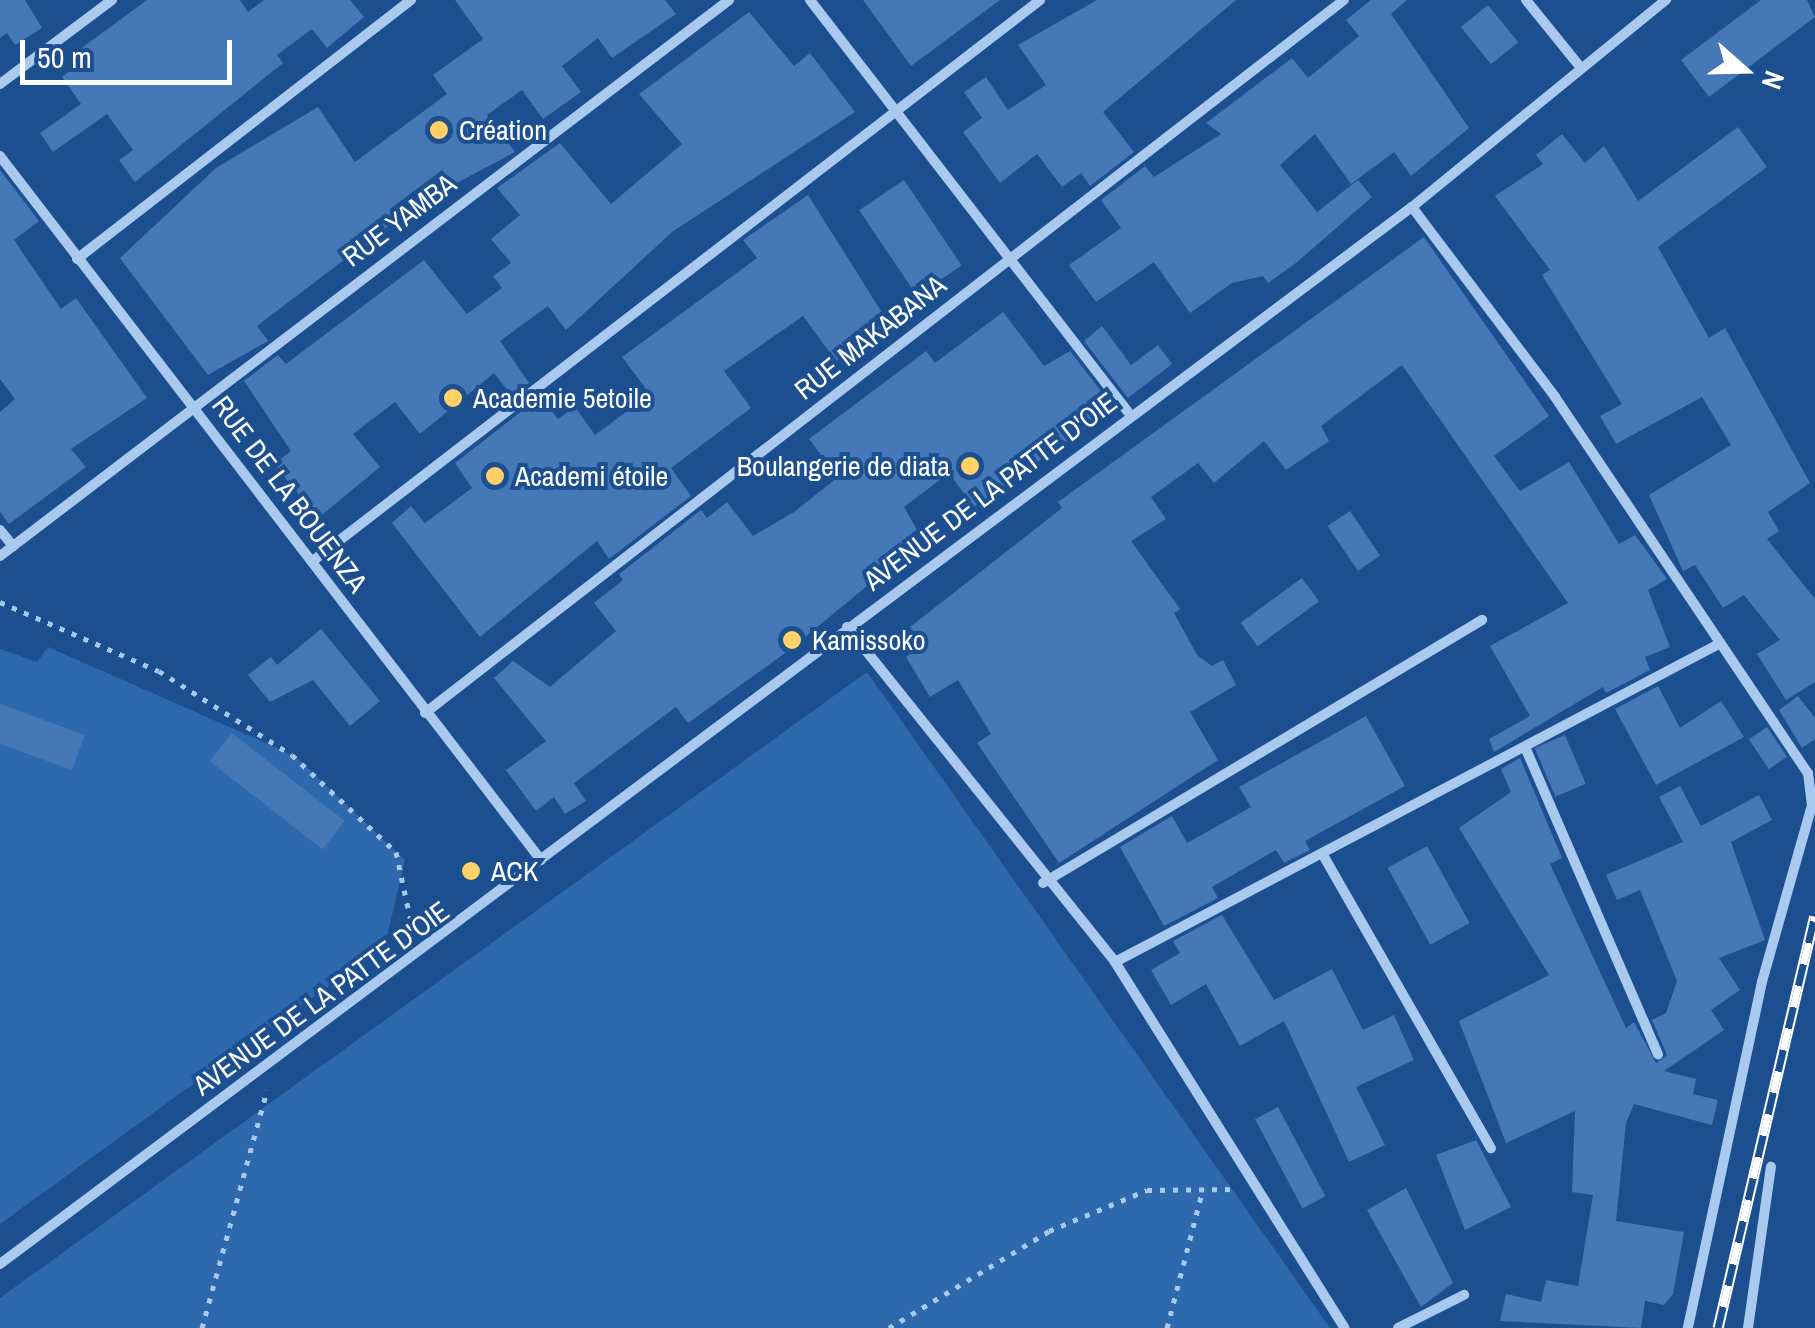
<!DOCTYPE html>
<html>
<head>
<meta charset="utf-8">
<style>
	body { margin:0 }
	#map { position:relative; width:1815px; height:1328px; overflow:hidden; background:#1b4f8f; font-family:"Archivo Narrow",sans-serif }
	div>[style] { position:absolute }
	[style*='--x'] { left:calc(var(--x)*1px); top:calc(var(--y)*1px); width:calc(var(--w)*1px); rotate:calc(var(--a)*1deg) }
	.green>* { inset:0; background:#2e69ad }
	.building>* { inset:0; background:#4478b7; transform-origin:0 0 }
	.path>* { height:5px; margin-top:-2.5px; transform-origin:0; background:repeating-linear-gradient(90deg,#a9c9ee 0 5px,transparent 0 13px) }
	.street>* { height:10px; margin:-5px; padding:0 5px; transform-origin:5px; border-radius:5px; background:#a9c9ee }
	.rail>* { height:11px; margin-top:-5.5px; transform-origin:0; background:repeating-linear-gradient(90deg,#1b4f8f 0 22px,#fff 0 44px); box-sizing:border-box; border-block:2px solid #fff }
	.dots>* { width:28px; height:28px; translate:-50% -50%; box-sizing:border-box; border:5px solid #1b4f8f; border-radius:50% }
	span { translate:-50% -50%; white-space:nowrap; text-align:center; line-height:1.15; -webkit-text-stroke:8px #1b4f8f; paint-order:stroke }
	.poi-label { font-size:28px; color:#fff }
	.left { translate:0 -50%; text-align:left }
	.right { translate:-100% -50%; text-align:right }
	.street-label { font-size:28px; color:#fff }
	.north { position:absolute; left:1695px; top:20px; width:100px; height:100px; -webkit-text-stroke:8px #1b4f8f; paint-order:stroke; rotate:110deg; font-size:28px; font-weight:700; line-height:40px; text-align:center; color:#fff }
	.north::after { content:''; display:block; margin:auto; width:35px; height:45px; background:#fff; clip-path:polygon(50% 0,100% 100%,50% 72%,0 100%) }
	.scale { position:absolute; left:20px; top:40px; width:212px; height:45px; box-sizing:border-box; border:5px solid #fff; border-top:0; padding-left:12px; font-size:30px; line-height:35px; white-space:nowrap; color:#fff; -webkit-text-stroke:8px #1b4f8f; paint-order:stroke }
</style>
</head>
<body>
<div id="map">
	<div class="green">
		<div style="clip-path:polygon(48px 647px,295px 756px,405px 860px,385px 945px,0 1224px,0 649px,37px 662px)"></div>
		<div style="clip-path:polygon(867px 672px,1330px 1328px,0 1328px,0 1298px)"></div>
	</div>
	<div class="building">
		<div style="clip-path:polygon(0 0,25px 0,42px 28px,15px 45px,7px 33px,0 38px)"></div>
		<div style="clip-path:polygon(147px 0,240px 0,248px 12px,264px 0,350px 0,364px 17px,327px 48px,312px 29px,277px 55px,283px 63px,135px 182px,119px 160px,133px 150px,107px 114px,53px 152px,40px 133px,81px 104px,62px 77px,79px 64px,72px 55px)"></div>
		<div style="clip-path:polygon(455px 0,665px 0,676px 14px,612px 58px,598px 38px,562px 66px,581px 92px,543px 119px,522px 90px,487px 115px,515px 152px,453px 185px,442px 170px,390px 209px,398px 219px,257px 326px,268px 341px,208px 375px,120px 258px,216px 168px,318px 107px,355px 162px,447px 94px,433px 75px,483px 39px)"></div>
		<div style="clip-path:polygon(863px 0,1000px 0,911px 66px)"></div>
		<div style="clip-path:polygon(1097px 0,1236px 0,1103px 112px,1134px 152px,1090px 186px,1081px 173px,1062px 187px,1037px 154px,1000px 183px,963px 132px,982px 118px,964px 92px,986px 77px,1008px 110px,1046px 85px,1018px 45px)"></div>
		<div style="clip-path:polygon(1371px 0,1407px 0,1391px 14px,1469px 128px,1411px 176px,1394px 152px,1351px 184px,1315px 134px,1280px 165px,1317px 212px,1358px 180px,1372px 197px,1296px 263px,1268px 283px,1263px 276px,1232px 283px,1190px 313px,1154px 262px,1096px 302px,1069px 265px,1121px 228px,1101px 200px,1145px 166px,1154px 177px,1221px 134px,1206px 123px,1292px 58px,1308px 78px,1359px 36px,1346px 20px)"></div>
		<div style="clip-path:polygon(1761px 0,1807px 0,1815px 17px,1709px 97px,1681px 60px)"></div>
		<div style="left:1488px;top:5px;width:48px;height:35px;rotate:51deg"></div>
		<div style="clip-path:polygon(749px 12px,794px 66px,810px 53px,855px 112px,672px 232px,566px 330px,548px 306px,500px 341px,529px 383px,512px 396px,494px 373px,420px 434px,395px 402px,353px 434px,380px 467px,318px 518px,274px 464px,291px 451px,244px 381px,278px 355px,286px 364px,424px 260px,467px 314px,502px 288px,493px 276px,511px 263px,491px 239px,520px 215px,497px 188px,560px 143px,611px 204px,682px 144px,639px 94px)"></div>
		<div style="clip-path:polygon(1738px 127px,1767px 167px,1658px 247px,1709px 338px,1725px 328px,1810px 483px,1768px 512px,1779px 531px,1767px 539px,1815px 599px,1815px 682px,1786px 700px,1757px 654px,1780px 640px,1744px 595px,1723px 608px,1695px 565px,1683px 571px,1649px 495px,1731px 445px,1702px 397px,1616px 444px,1600px 416px,1622px 404px,1542px 275px,1550px 270px,1495px 196px,1543px 164px,1536px 155px,1562px 134px,1585px 163px,1604px 146px,1638px 201px)"></div>
		<div style="clip-path:polygon(0 170px,39px 221px,14px 240px,61px 309px,76px 298px,147px 398px,71px 449px,86px 467px,9px 524px,0 512px,0 412px,15px 399px,0 379px)"></div>
		<div style="left:904px;top:180px;width:103px;height:54px;rotate:56deg"></div>
		<div style="clip-path:polygon(808px 195px,888px 322px,836px 361px,803px 316px,724px 371px,751px 408px,671px 468px,691px 496px,609px 559px,597px 541px,480px 637px,392px 523px,411px 506px,425px 523px,472px 488px,455px 463px,540px 397px,558px 419px,575px 407px,595px 435px,650px 394px,622px 357px,757px 258px,743px 240px)"></div>
		<div style="clip-path:polygon(1424px 237px,1549px 416px,1494px 456px,1520px 491px,1569px 462px,1619px 544px,1635px 535px,1667px 579px,1648px 590px,1670px 647px,1645px 657px,1650px 670px,1606px 693px,1603px 687px,1494px 752px,1489px 739px,1530px 716px,1490px 646px,1568px 603px,1402px 365px,1321px 426px,1329px 441px,1286px 470px,1264px 441px,1214px 483px,1198px 463px,1151px 497px,1166px 519px,1131px 541px,1180px 609px,1174px 613px,1197px 655px,1212px 666px,1223px 660px,1236px 685px,1190px 712px,1218px 760px,1059px 863px,977px 743px,991px 734px,958px 680px,930px 697px,906px 657px,924px 645px,910px 627px,1062px 508px,1058px 502px)"></div>
		<div style="clip-path:polygon(1003px 312px,1044px 366px,1070px 351px,1114px 408px,974px 507px,949px 473px,904px 507px,923px 540px,788px 651px,688px 723px,676px 707px,574px 783px,586px 801px,565px 814px,554px 797px,536px 811px,506px 770px,546px 741px,494px 678px,513px 661px,550px 687px,616px 631px,594px 603px,623px 580px,619px 574px,701px 510px,707px 518px,727px 502px,753px 536px,794px 512px,838px 477px,809px 439px,926px 351px,935px 363px)"></div>
		<div style="clip-path:polygon(1102px 326px,1131px 365px,1158px 345px,1172px 364px,1128px 398px,1084px 341px)"></div>
		<div style="left:1350px;top:511px;width:54px;height:27px;rotate:56deg"></div>
		<div style="left:1302px;top:578px;width:29px;height:76px;rotate:54deg"></div>
		<div style="clip-path:polygon(321px 629px,380px 701px,350px 726px,313px 680px,270px 702px,248px 675px,271px 657px,277px 665px)"></div>
		<div style="clip-path:polygon(1658px 686px,1680px 728px,1721px 701px,1744px 737px,1656px 785px,1615px 709px)"></div>
		<div style="clip-path:polygon(1798px 696px,1815px 718px,1815px 739px,1802px 748px,1779px 710px)"></div>
		<div style="clip-path:polygon(0 704px,85px 735px,72px 770px,0 744px)"></div>
		<div style="clip-path:polygon(1366px 716px,1405px 786px,1305px 841px,1310px 850px,1284px 863px,1276px 850px,1212px 887px,1218px 898px,1164px 926px,1120px 847px,1172px 816px,1187px 843px,1251px 807px,1239px 787px)"></div>
		<div style="left:1767px;top:727px;width:36px;height:22px;rotate:56deg"></div>
		<div style="left:232px;top:733px;width:143px;height:36px;rotate:38deg"></div>
		<div style="left:1565px;top:735px;width:53px;height:33px;rotate:67deg"></div>
		<div style="clip-path:polygon(1520px 758px,1562px 858px,1550px 864px,1626px 1028px,1634px 1022px,1656px 1063px,1667px 1055px,1652px 1020px,1666px 1013px,1677px 981px,1640px 890px,1617px 900px,1606px 875px,1683px 842px,1659px 797px,1680px 786px,1701px 826px,1759px 795px,1772px 820px,1731px 842px,1765px 940px,1719px 958px,1740px 990px,1711px 1010px,1724px 1030px,1664px 1071px,1696px 1079px,1693px 1094px,1718px 1100px,1712px 1125px,1634px 1104px,1626px 1123px,1616px 1221px,1684px 1232px,1673px 1294px,1664px 1305px,1645px 1301px,1641px 1328px,1500px 1321px,1506px 1294px,1541px 1302px,1546px 1280px,1578px 1286px,1593px 1195px,1572px 1192px,1575px 1111px,1506px 1143px,1459px 1021px,1549px 975px,1459px 828px,1511px 792px,1501px 769px)"></div>
		<div style="left:1427px;top:846px;width:88px;height:45px;rotate:61deg"></div>
		<div style="clip-path:polygon(1222px 915px,1274px 1000px,1332px 969px,1363px 1030px,1394px 1015px,1414px 1060px,1356px 1087px,1385px 1145px,1349px 1162px,1284px 1021px,1240px 1046px,1206px 984px,1171px 1005px,1151px 970px,1180px 953px,1173px 941px)"></div>
		<div style="left:1278px;top:1107px;width:101px;height:26px;rotate:62deg"></div>
		<div style="clip-path:polygon(1476px 1140px,1511px 1207px,1465px 1230px,1436px 1155px)"></div>
		<div style="clip-path:polygon(1406px 1188px,1453px 1283px,1421px 1307px,1367px 1210px)"></div>
	</div>
	<div class="path">
		<div style="--x:0;--y:602;--w:173;--a:23.5"></div>
		<div style="--x:159;--y:671;--w:157;--a:32.3"></div>
		<div style="--x:292;--y:755;--w:142;--a:43"></div>
		<div style="--x:396;--y:852;--w:81;--a:77.9"></div>
		<div style="--x:202;--y:1328;--w:247;--a:-74.7"></div>
		<div style="--x:889;--y:1328;--w:187;--a:-31.2"></div>
		<div style="--x:1049;--y:1231;--w:106;--a:-22.7"></div>
		<div style="--x:1147;--y:1190;--w:90;--a:-0.6"></div>
		<div style="--x:1167;--y:1328;--w:144;--a:-75.5"></div>
	</div>
	<div class="street">
		<div style="--x:810;--y:0;--w:520;--a:52.34"></div>
		<div style="--x:1526;--y:0;--w:87;--a:51"></div>
		<div style="--x:0;--y:84;--w:140;--a:-36.9"></div>
		<div style="--x:0;--y:156;--w:888;--a:52.46"></div>
		<div style="--x:1412;--y:207;--w:238;--a:53"></div>
		<div style="--x:1555;--y:397;--w:453;--a:56.1"></div>
		<div style="--x:1808;--y:773;--w:32;--a:83"></div>
		<div style="--x:1812;--y:805;--w:184;--a:105.8"></div>
		<div style="--x:1762;--y:982;--w:354;--a:102.1"></div>
		<div style="--x:77;--y:259;--w:423;--a:-37.8"></div>
		<div style="--x:0;--y:530;--w:21;--a:51"></div>
		<div style="--x:0;--y:556;--w:917;--a:-37.33"></div>
		<div style="--x:314;--y:560;--w:917;--a:-37.64"></div>
		<div style="--x:847;--y:627;--w:429;--a:51.3"></div>
		<div style="--x:1115;--y:962;--w:432;--a:57.9"></div>
		<div style="--x:425;--y:713;--w:1163;--a:-37.81"></div>
		<div style="--x:1525;--y:747;--w:335;--a:66.6"></div>
		<div style="--x:1323;--y:855;--w:338;--a:60.2"></div>
		<div style="--x:1043;--y:883;--w:512;--a:-30.93"></div>
		<div style="--x:1115;--y:962;--w:680;--a:-27.77"></div>
		<div style="--x:0;--y:1264;--w:1764;--a:-36.82"></div>
		<div style="--x:1412;--y:207;--w:328;--a:-39.2"></div>
		<div style="--x:1398;--y:1328;--w:74;--a:-26.6"></div>
		<div style="--x:1748;--y:1328;--w:163;--a:-81.9"></div>
	</div>
	<div class="rail">
		<div style="--x:1718;--y:1328;--w:423;--a:-76.8"></div>
	</div>
	<div class="dots">
		<div style="left:439px;top:130px;background:#ffd166"></div>
		<div style="left:453px;top:398px;background:#ffd166"></div>
		<div style="left:970px;top:466px;background:#ffd166"></div>
		<div style="left:495px;top:476px;background:#ffd166"></div>
		<div style="left:792px;top:640px;background:#ffd166"></div>
		<div style="left:471px;top:871px;background:#ffd166"></div>
	</div>
	<div class="poi-label">
		<span class="left" style="left:459px;top:130px">Création</span>
		<span class="left" style="left:473px;top:398px">Academie 5etoile</span>
		<span class="right" style="left:950px;top:466px">Boulangerie de diata</span>
		<span class="left" style="left:515px;top:476px">Academi étoile</span>
		<span class="left" style="left:812px;top:640px">Kamissoko</span>
		<span class="left" style="left:491px;top:871px">ACK</span>
	</div>
	<div class="street-label">
		<span style="left:399px;top:220px;rotate:-37deg">RUE YAMBA</span>
		<span style="left:870px;top:337px;rotate:-38deg">RUE MAKABANA</span>
		<span style="left:990px;top:491px;rotate:-37deg">AVENUE DE LA PATTE D'OIE</span>
		<span style="left:290px;top:494px;rotate:53deg">RUE DE LA BOUENZA</span>
		<span style="left:321px;top:998px;rotate:-36deg">AVENUE DE LA PATTE D'OIE</span>
	</div>
	<div class="north">N</div>
	<div class="scale">50 m</div>
</div>
</body>
</html>
